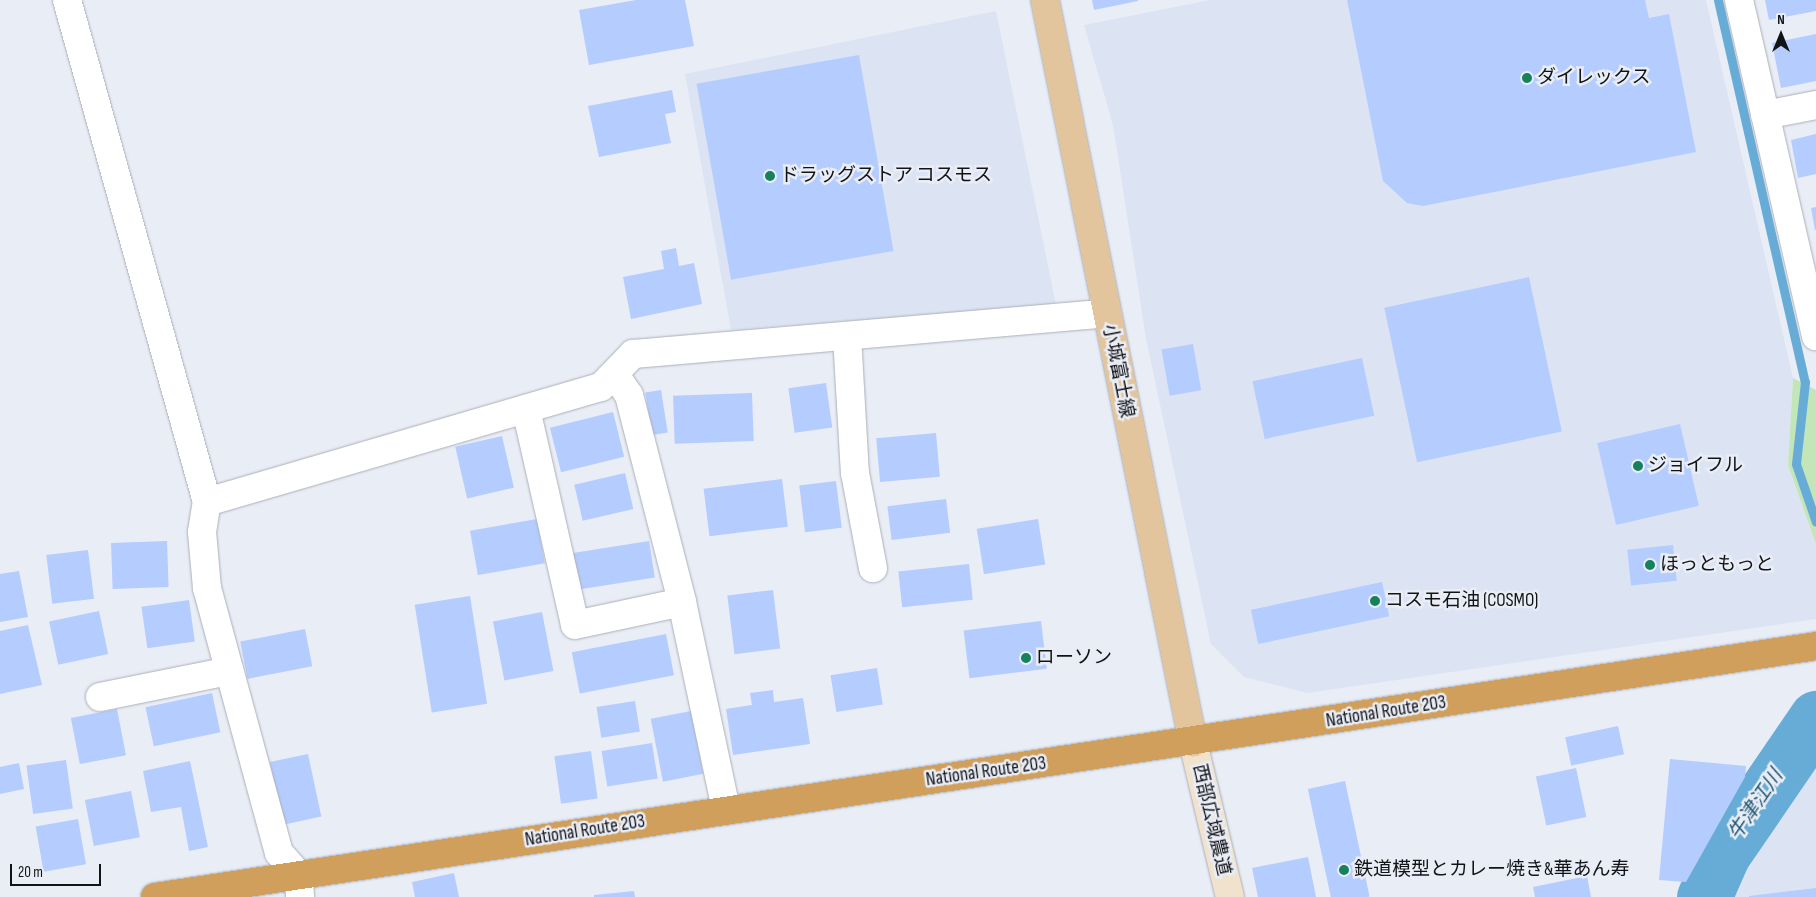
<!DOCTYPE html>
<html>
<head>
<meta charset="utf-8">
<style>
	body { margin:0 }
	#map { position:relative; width:1816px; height:897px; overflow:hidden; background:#e9edf6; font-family:"Sofia Sans Condensed","Noto Sans JP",sans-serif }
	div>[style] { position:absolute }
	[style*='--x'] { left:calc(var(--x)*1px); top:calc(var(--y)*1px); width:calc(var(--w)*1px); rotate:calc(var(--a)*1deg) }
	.built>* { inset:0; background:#dce4f4 }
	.green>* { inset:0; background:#c2e6b7 }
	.stream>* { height:9px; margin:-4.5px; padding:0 4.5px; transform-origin:4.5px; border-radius:4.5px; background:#67acd7 }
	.river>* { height:55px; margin:-27.5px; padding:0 27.5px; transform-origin:27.5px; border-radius:27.5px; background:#67acd7 }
	.building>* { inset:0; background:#b5ccff; transform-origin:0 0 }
	.roads { filter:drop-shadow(0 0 1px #abafb7) drop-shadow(0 0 1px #abafb7) }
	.street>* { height:28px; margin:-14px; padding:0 14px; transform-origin:14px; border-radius:14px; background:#fff }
	.secondary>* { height:28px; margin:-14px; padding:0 14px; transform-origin:14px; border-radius:14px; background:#f1e2ce }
	.primary>* { height:28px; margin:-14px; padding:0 14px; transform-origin:14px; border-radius:14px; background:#e3c59d }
	.highway>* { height:28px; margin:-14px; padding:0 14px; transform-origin:14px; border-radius:14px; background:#d09f5c }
	.dots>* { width:14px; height:14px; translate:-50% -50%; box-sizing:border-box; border:2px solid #e9edf6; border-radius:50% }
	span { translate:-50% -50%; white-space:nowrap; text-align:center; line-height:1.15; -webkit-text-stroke:5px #e9edf6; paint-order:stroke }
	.poi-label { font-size:19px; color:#121316 }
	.left { translate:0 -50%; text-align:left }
	.street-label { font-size:19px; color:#121316 }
	.water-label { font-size:20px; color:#1e5371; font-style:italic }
	.north { position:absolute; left:1756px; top:10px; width:50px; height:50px; -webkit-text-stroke:4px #e9edf6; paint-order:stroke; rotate:0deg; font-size:14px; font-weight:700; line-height:20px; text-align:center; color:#121316 }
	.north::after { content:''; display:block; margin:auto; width:18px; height:22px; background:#121316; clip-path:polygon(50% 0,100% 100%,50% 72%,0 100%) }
	.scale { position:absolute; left:10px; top:864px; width:91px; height:22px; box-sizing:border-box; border:2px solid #121316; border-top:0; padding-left:6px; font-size:15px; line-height:18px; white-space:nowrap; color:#121316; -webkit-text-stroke:4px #e9edf6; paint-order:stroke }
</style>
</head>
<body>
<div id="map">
	<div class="built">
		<div style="clip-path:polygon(1210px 0,1706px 0,1793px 378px,1788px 465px,1816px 544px,1816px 619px,1307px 693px,1244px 677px,1211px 644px,1146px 339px,1113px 125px,1084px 25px)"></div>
		<div style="clip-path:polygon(996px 11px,1056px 305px,731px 330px,685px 74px)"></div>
		<div style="clip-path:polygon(1816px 757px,1816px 897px,1723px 897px,1736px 868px)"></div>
	</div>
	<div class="green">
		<div style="clip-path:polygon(1793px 378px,1816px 390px,1816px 544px,1788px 465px)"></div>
	</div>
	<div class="stream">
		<div style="--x:1718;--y:0;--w:392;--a:77.2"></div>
		<div style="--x:1805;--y:382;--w:82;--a:96.3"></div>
		<div style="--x:1796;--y:464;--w:61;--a:71"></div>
	</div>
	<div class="river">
		<div style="--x:1704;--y:897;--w:47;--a:-66.2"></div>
		<div style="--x:1723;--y:854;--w:165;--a:-55.6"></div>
	</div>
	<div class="building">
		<div style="clip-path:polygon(636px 0,685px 0,694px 46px,589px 65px,579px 10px)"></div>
		<div style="clip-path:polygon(1092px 0,1138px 0,1138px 1px,1094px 10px)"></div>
		<div style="clip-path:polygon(1347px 0,1645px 0,1649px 18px,1669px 14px,1696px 152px,1423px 206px,1407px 203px,1383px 181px)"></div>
		<div style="clip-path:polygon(1765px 0,1816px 0,1816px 11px,1769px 20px)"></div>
		<div style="clip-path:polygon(1816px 34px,1816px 81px,1781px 88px,1772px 43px)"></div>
		<div style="left:859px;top:55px;width:199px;height:165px;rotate:80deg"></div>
		<div style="clip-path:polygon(672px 90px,676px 112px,665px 114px,671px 143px,599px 157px,588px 106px)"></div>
		<div style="clip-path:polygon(1816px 134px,1816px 174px,1798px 178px,1791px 140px)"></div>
		<div style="clip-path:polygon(1816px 207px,1816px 230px,1815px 230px,1811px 208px)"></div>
		<div style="clip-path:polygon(676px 248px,679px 266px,694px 263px,702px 304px,631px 319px,623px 277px,664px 269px,661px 251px)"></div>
		<div style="left:1529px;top:277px;width:158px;height:148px;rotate:78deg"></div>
		<div style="left:1193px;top:344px;width:47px;height:32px;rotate:80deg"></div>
		<div style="left:1362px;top:358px;width:59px;height:112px;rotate:78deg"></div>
		<div style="left:826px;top:383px;width:45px;height:38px;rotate:82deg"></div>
		<div style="left:661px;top:390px;width:43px;height:16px;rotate:81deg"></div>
		<div style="left:752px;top:393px;width:48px;height:79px;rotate:88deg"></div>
		<div style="left:613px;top:412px;width:46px;height:65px;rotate:76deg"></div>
		<div style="left:1680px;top:424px;width:84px;height:85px;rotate:77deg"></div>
		<div style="left:936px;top:433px;width:44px;height:60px;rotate:85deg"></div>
		<div style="left:502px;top:436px;width:53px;height:48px;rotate:77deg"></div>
		<div style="left:625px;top:473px;width:37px;height:52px;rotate:77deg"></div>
		<div style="left:782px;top:479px;width:48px;height:79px;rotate:83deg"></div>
		<div style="left:836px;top:481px;width:47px;height:37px;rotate:83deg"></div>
		<div style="left:946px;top:499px;width:34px;height:59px;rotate:83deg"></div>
		<div style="left:537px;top:519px;width:45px;height:68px;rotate:80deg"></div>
		<div style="left:1038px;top:519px;width:46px;height:62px;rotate:81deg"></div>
		<div style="left:167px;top:541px;width:46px;height:56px;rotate:88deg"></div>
		<div style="left:649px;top:541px;width:37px;height:77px;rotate:81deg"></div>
		<div style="left:1673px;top:545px;width:36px;height:46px;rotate:84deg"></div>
		<div style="left:88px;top:550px;width:49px;height:42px;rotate:83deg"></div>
		<div style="left:969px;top:564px;width:36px;height:71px;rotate:84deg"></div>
		<div style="clip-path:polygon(19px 571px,28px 617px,0 622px,0 574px)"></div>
		<div style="left:1382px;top:582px;width:35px;height:134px;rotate:78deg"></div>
		<div style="left:773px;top:590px;width:59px;height:46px;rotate:83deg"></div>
		<div style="left:470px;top:596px;width:109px;height:56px;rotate:81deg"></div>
		<div style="left:189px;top:600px;width:42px;height:48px;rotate:82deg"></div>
		<div style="left:99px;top:611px;width:44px;height:51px;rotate:78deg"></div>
		<div style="left:542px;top:612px;width:60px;height:50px;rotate:79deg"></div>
		<div style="left:1041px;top:621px;width:48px;height:78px;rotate:83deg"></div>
		<div style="clip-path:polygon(28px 625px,42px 685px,0 694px,0 631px)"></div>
		<div style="left:305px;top:629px;width:38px;height:66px;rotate:79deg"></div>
		<div style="left:666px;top:634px;width:42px;height:96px;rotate:79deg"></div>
		<div style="left:877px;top:668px;width:37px;height:47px;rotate:81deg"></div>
		<div style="clip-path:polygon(773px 690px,774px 702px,803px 698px,810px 744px,733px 755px,726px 709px,752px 705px,750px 693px)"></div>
		<div style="left:212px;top:693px;width:40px;height:68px;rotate:78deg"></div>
		<div style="left:635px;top:701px;width:31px;height:39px;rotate:81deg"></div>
		<div style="left:117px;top:709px;width:47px;height:47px;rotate:79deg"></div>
		<div style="left:691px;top:711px;width:64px;height:41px;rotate:79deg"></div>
		<div style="left:1618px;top:726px;width:29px;height:54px;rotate:78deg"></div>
		<div style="left:652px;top:743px;width:36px;height:51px;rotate:81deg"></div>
		<div style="left:591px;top:751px;width:48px;height:37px;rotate:82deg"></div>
		<div style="left:308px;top:754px;width:64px;height:39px;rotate:78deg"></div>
		<div style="clip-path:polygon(1670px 759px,1746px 766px,1745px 777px,1686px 882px,1659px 880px)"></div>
		<div style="left:66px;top:760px;width:49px;height:40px;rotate:82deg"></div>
		<div style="clip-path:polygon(190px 761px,208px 847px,189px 851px,181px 807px,151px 812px,143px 771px)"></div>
		<div style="clip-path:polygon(19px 763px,24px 789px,0 794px,0 767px)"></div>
		<div style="left:1576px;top:768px;width:50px;height:41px;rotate:78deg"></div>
		<div style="left:1345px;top:781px;width:118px;height:38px;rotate:78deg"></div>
		<div style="left:131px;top:791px;width:47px;height:47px;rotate:79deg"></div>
		<div style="left:78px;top:819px;width:46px;height:43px;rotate:80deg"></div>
		<div style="clip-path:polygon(1308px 857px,1316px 897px,1258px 897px,1252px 868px)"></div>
		<div style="clip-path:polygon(454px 873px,459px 897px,415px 897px,412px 882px)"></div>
		<div style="clip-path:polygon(1587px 876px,1591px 897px,1535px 897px,1533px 887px)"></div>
		<div style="clip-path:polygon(1816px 888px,1816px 897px,1749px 897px,1749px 896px)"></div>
		<div style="clip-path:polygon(634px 891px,635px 897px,594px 897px,594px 895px)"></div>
	</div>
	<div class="roads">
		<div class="street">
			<div style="--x:67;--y:0;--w:521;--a:74.42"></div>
			<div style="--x:1739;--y:0;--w:345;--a:77.1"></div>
			<div style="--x:1765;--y:115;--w:52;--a:-11.1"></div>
			<div style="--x:847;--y:336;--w:137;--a:86.7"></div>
			<div style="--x:855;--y:473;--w:97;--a:79.3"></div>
			<div style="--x:616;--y:376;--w:23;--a:56"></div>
			<div style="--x:629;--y:395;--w:214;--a:75.6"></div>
			<div style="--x:682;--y:602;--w:212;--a:78"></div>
			<div style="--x:526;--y:409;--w:221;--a:77.2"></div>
			<div style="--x:575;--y:625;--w:109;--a:-12.1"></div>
			<div style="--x:100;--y:697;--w:132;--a:-11.4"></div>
			<div style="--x:300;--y:897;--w:22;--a:-93"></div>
			<div style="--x:299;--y:875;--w:30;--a:-132"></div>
			<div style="--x:279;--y:853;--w:275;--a:-105.2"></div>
			<div style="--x:207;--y:588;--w:56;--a:-95.1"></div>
			<div style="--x:202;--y:532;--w:30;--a:-81"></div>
			<div style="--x:207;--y:502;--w:410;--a:-16.3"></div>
			<div style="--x:601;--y:387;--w:46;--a:-45.9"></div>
			<div style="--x:633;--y:354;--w:476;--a:-4.9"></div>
		</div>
		<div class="secondary">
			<div style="--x:1193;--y:742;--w:159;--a:76.6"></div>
		</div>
		<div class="primary">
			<div style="--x:1045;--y:0;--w:757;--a:78.72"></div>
		</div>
		<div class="highway">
			<div style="--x:155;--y:897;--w:1680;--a:-8.59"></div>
		</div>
	</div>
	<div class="dots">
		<div style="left:1527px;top:78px;background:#15815d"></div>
		<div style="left:770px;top:176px;background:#15815d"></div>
		<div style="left:1638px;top:466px;background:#15815d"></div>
		<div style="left:1650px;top:565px;background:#15815d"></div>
		<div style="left:1375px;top:601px;background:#15815d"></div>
		<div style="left:1026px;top:658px;background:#15815d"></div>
		<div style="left:1344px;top:870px;background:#15815d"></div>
	</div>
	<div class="poi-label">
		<span class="left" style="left:1537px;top:78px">ダイレックス</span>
		<span class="left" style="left:780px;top:176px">ドラッグストア コスモス</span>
		<span class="left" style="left:1648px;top:466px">ジョイフル</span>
		<span class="left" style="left:1660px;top:565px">ほっともっと</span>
		<span class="left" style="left:1385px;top:601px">コスモ石油 (COSMO)</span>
		<span class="left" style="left:1036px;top:658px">ローソン</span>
		<span class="left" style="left:1354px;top:870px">鉄道模型とカレー焼き&amp;華あん寿</span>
	</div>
	<div class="street-label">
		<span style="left:1118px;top:371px;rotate:79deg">小城富士線</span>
		<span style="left:1386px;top:712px;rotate:-9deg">National Route 203</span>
		<span style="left:986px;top:772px;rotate:-8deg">National Route 203</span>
		<span style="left:1211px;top:820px;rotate:77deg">西部広域農道</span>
		<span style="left:585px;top:831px;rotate:-9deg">National Route 203</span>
	</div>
	<div class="water-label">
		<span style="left:1756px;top:805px;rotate:-56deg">牛津江川</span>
	</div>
	<div class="north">N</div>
	<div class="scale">20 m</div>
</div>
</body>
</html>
